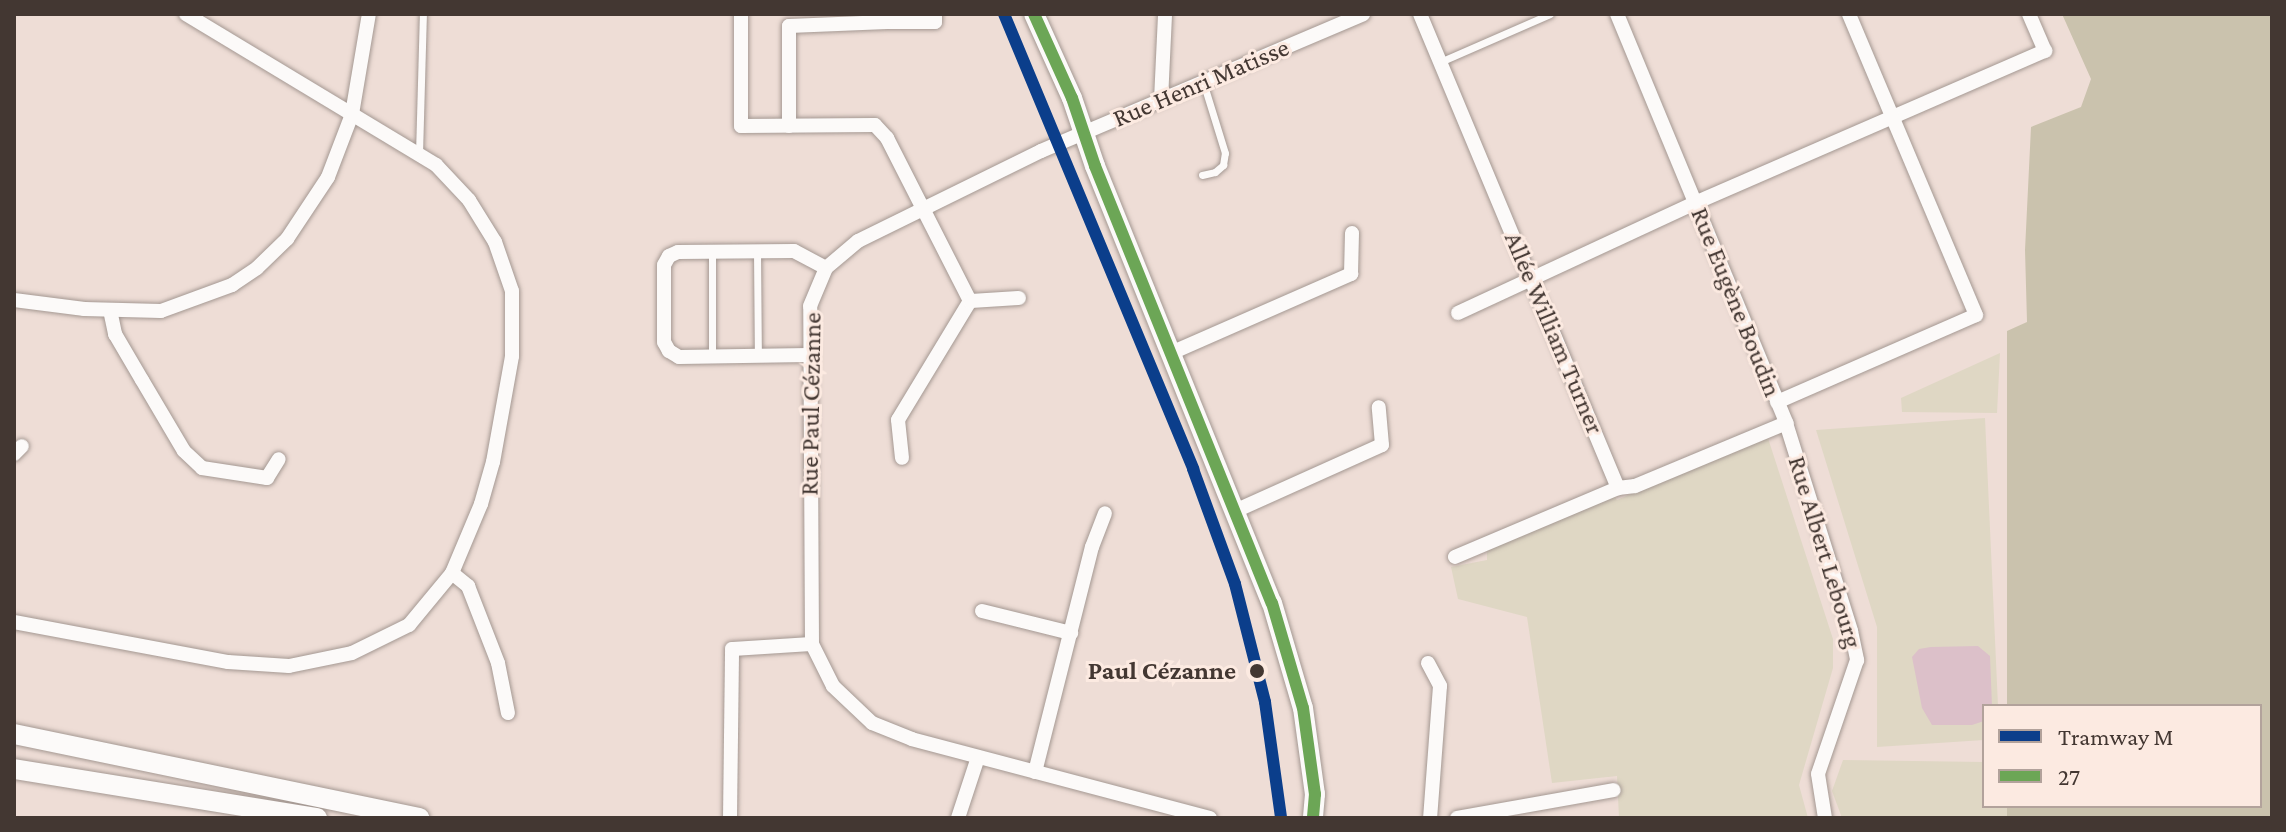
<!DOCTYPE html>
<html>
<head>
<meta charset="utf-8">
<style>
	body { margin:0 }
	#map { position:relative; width:2286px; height:832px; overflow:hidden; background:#eeddd6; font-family:"Crimson Pro",serif }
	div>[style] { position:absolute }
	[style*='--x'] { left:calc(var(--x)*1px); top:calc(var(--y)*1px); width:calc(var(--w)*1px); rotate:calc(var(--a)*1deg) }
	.green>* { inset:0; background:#dfd7c4 }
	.forest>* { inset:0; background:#cac2ad }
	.water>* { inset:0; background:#dcc0c9 }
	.roads { filter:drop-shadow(0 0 2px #a49892) drop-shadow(0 0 2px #a49892) }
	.lane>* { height:7px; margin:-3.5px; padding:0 3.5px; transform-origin:3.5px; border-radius:3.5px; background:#fcfaf9 }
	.street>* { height:14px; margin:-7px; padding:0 7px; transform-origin:7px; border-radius:7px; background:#fcfaf9 }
	.secondary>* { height:20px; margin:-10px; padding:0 10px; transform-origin:10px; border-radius:10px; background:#fcfaf9 }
	.bus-1>* { height:12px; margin:-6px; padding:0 6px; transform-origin:6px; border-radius:6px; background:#6ca656 }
	.tram-1>* { height:12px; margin:-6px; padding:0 6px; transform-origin:6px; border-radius:6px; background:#0b3e8b }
	.dots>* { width:22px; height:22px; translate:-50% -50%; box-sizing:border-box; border:4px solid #fceae1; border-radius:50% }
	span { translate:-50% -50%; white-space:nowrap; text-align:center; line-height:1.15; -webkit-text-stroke:6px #fceae1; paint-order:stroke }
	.street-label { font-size:26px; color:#433732 }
	.stop-label { font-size:26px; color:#433732; font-weight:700 }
	.right { translate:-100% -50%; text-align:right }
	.frame { position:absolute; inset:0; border:16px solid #433732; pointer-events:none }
	.legend { position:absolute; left:1982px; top:704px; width:280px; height:104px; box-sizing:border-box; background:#fceae1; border:2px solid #b2a29b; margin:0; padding:10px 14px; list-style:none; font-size:24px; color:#433732 }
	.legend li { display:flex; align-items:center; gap:16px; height:40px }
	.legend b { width:40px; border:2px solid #b2a29b }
</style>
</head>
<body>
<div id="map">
	<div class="green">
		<div style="clip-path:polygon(2000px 353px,1997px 413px,1902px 412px,1901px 398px)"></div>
		<div style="clip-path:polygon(1985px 418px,1998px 706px,1984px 706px,1984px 740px,1877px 747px,1877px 627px,1816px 430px)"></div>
		<div style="clip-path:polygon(1767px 435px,1833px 639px,1833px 668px,1799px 785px,1808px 818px,1619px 818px,1617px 776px,1552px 783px,1527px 617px,1458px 599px,1451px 567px,1487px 560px,1487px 550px,1614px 496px,1617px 500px)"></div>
		<div style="clip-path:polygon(1843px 760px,1984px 762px,1984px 806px,2007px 806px,2007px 818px,1842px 818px,1832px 791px)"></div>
	</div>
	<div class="forest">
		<div style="clip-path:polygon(2062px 14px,2272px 14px,2272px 818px,2007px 818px,2007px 806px,2260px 806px,2260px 706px,2007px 706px,2007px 331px,2027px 322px,2025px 250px,2031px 127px,2081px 107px,2091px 79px)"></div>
	</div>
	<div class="water">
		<div style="clip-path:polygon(1978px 646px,1990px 656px,1992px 706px,1984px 706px,1984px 721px,1972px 725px,1932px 725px,1922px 708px,1912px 657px,1919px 649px,1931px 647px)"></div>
	</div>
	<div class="roads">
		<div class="lane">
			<div style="--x:1440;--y:62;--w:120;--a:-23.6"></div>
			<div style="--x:419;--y:154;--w:140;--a:-88.4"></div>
			<div style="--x:1202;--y:175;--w:13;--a:-13"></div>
			<div style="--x:1215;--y:172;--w:11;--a:-41"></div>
			<div style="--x:1223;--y:165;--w:12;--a:-81"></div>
			<div style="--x:1225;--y:153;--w:74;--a:-107.2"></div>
			<div style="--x:757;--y:251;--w:105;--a:89.5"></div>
			<div style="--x:712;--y:252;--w:104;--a:90"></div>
		</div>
		<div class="street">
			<div style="--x:741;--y:14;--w:112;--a:90"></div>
			<div style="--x:741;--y:126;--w:134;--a:-0.4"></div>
			<div style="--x:875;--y:125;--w:18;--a:47"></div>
			<div style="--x:887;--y:138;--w:183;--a:63"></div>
			<div style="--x:970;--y:301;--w:139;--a:121.2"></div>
			<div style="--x:898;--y:420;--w:38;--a:84"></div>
			<div style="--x:1420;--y:14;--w:514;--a:67.33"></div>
			<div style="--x:1618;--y:488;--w:177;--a:157.1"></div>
			<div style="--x:1617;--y:14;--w:443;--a:67.5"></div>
			<div style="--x:1786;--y:423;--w:218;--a:72.6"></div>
			<div style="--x:1851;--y:631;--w:30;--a:78"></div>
			<div style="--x:1857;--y:660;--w:120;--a:108.9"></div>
			<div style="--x:1818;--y:774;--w:45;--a:81"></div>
			<div style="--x:887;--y:22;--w:48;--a:0"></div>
			<div style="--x:935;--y:22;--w:8;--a:-90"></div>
			<div style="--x:1161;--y:100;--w:86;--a:-87.3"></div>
			<div style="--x:789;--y:126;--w:100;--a:-90"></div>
			<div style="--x:789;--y:26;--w:98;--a:-2.3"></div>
			<div style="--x:887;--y:22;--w:8;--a:-90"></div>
			<div style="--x:14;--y:300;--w:71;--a:7.3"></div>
			<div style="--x:84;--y:309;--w:77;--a:1.5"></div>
			<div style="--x:161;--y:311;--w:76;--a:-20.1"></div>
			<div style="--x:232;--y:285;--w:30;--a:-34"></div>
			<div style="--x:257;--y:268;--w:42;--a:-44"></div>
			<div style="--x:287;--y:239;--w:74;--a:-56.5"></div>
			<div style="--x:328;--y:177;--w:67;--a:-69.1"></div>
			<div style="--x:352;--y:114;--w:101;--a:-80.4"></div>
			<div style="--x:970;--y:301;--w:49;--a:-3.5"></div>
			<div style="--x:110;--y:310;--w:25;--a:78"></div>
			<div style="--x:115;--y:334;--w:53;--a:59.6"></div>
			<div style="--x:142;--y:380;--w:82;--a:59.4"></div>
			<div style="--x:184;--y:451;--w:25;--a:43"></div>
			<div style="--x:202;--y:468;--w:66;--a:8.7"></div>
			<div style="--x:267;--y:478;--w:22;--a:-58"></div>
			<div style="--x:1458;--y:313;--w:261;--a:-24.9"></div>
			<div style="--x:1695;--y:203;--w:382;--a:-23.5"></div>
			<div style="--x:2045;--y:51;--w:40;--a:-113.4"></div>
			<div style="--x:1171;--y:353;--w:197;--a:-23.7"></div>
			<div style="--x:1351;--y:274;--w:41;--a:-88.6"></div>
			<div style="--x:808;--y:355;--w:129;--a:179.1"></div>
			<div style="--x:679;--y:357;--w:12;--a:-149"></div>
			<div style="--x:669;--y:351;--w:10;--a:-119"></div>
			<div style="--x:664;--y:342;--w:77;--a:-90"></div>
			<div style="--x:664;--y:265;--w:10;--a:-61"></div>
			<div style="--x:669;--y:256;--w:10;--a:-24"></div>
			<div style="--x:678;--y:252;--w:116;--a:-0.5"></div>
			<div style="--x:794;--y:251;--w:36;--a:28"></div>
			<div style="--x:1777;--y:402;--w:217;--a:-23.6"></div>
			<div style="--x:1976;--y:315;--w:327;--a:-112.9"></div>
			<div style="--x:14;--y:454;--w:11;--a:-45"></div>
			<div style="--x:1618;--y:488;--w:17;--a:-7"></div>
			<div style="--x:1635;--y:486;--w:164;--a:-22.6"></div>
			<div style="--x:1235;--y:511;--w:161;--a:-24.2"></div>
			<div style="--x:1382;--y:445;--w:38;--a:-95"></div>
			<div style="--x:452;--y:573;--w:21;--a:39"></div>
			<div style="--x:468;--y:586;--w:83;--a:68.7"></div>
			<div style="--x:498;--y:663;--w:51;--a:78.7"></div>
			<div style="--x:982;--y:611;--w:92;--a:13.9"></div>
			<div style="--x:14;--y:622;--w:218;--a:10.6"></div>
			<div style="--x:228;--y:662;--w:61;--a:3.8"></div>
			<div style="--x:289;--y:666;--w:64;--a:-11.7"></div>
			<div style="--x:352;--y:653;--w:64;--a:-26.2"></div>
			<div style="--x:409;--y:625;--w:67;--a:-50.4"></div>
			<div style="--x:452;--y:573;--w:75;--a:-67.2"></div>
			<div style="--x:481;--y:504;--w:44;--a:-74.1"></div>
			<div style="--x:493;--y:462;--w:108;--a:-79.8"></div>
			<div style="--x:512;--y:356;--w:65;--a:-90"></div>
			<div style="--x:512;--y:291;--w:52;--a:-109.1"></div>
			<div style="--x:495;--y:242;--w:49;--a:-121.8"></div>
			<div style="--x:469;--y:200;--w:48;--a:-133.3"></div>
			<div style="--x:436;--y:165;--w:292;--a:-148.9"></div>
			<div style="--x:1428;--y:663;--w:26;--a:62"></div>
			<div style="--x:1440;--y:686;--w:132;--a:94.3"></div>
			<div style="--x:1035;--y:772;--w:232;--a:-75.8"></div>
			<div style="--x:1092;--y:547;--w:36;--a:-69"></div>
			<div style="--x:730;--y:818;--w:169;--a:-89.3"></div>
			<div style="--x:732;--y:649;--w:80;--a:-3.6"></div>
			<div style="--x:958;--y:818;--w:64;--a:-71.8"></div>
			<div style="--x:1210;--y:818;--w:308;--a:-165.2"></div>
			<div style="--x:912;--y:739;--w:43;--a:-158.2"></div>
			<div style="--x:872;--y:723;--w:54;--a:-136.5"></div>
			<div style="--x:833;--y:686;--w:47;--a:-116.6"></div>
			<div style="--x:812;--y:644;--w:338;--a:-90.3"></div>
			<div style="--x:810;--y:306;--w:41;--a:-67.2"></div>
			<div style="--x:826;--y:268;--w:42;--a:-40.2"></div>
			<div style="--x:858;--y:241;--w:204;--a:-26.2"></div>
			<div style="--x:1041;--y:151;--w:350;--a:-23"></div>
			<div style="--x:1457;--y:818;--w:159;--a:-10.1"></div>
		</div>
		<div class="secondary">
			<div style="--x:1034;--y:14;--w:92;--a:65.7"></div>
			<div style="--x:1072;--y:98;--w:72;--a:71.3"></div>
			<div style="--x:1095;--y:166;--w:471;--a:68"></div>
			<div style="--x:1272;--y:603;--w:109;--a:73.6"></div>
			<div style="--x:1303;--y:708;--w:87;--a:82.1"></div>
			<div style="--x:1315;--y:794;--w:24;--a:95"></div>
			<div style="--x:14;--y:734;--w:414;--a:11.7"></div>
			<div style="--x:14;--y:769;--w:307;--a:9.2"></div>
		</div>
	</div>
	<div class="bus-1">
		<div style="--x:1034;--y:14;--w:92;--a:65.7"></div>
		<div style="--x:1072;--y:98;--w:72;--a:71.3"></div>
		<div style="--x:1095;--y:166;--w:471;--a:68"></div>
		<div style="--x:1272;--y:603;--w:109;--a:73.6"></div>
		<div style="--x:1303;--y:708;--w:87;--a:82.1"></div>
		<div style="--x:1315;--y:794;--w:24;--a:95"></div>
	</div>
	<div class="tram-1">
		<div style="--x:1004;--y:14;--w:493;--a:67.4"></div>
		<div style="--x:1193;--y:469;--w:122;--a:69.9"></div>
		<div style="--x:1235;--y:584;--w:122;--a:75.7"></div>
		<div style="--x:1265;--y:702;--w:117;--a:82.1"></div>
	</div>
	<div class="dots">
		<div style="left:1257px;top:671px;background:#433732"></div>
	</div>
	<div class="street-label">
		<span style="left:1201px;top:83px;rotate:-23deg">Rue Henri Matisse</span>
		<span style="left:1736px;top:302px;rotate:68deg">Rue Eugène Boudin</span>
		<span style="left:1554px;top:333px;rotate:67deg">Allée William Turner</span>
		<span style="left:811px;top:404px;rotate:-89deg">Rue Paul Cézanne</span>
		<span style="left:1825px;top:552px;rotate:73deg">Rue Albert Lebourg</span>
	</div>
	<div class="stop-label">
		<span class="right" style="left:1236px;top:671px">Paul Cézanne</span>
	</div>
	<div class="frame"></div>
	<ul class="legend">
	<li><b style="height:10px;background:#0b3e8b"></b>Tramway M</li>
	<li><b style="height:10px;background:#6ca656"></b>27</li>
	</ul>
</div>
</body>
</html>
